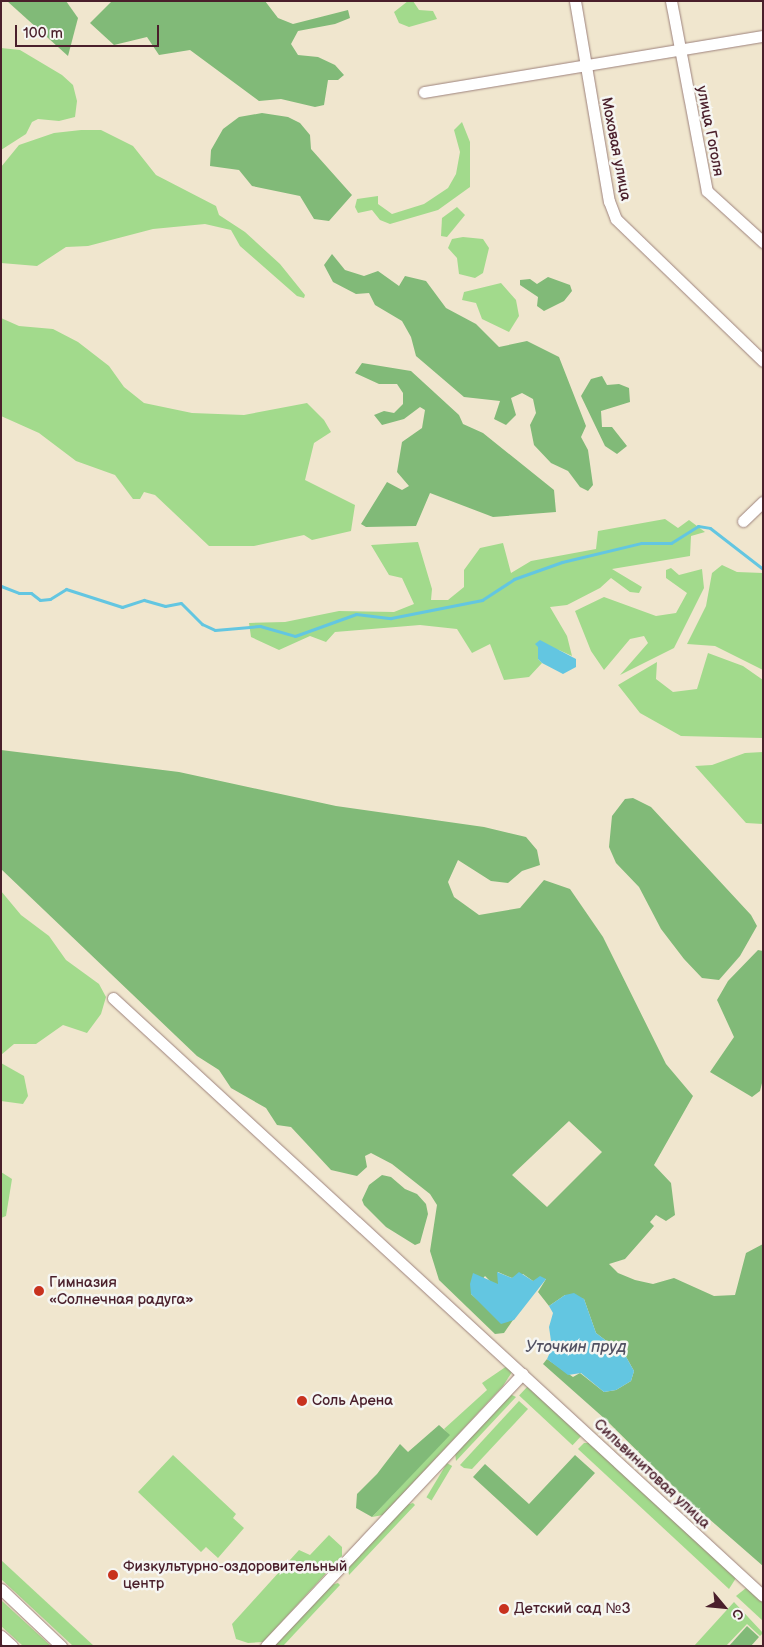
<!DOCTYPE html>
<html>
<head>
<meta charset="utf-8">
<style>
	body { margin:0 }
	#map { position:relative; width:764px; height:1647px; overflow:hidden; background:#f0e6ce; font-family:"Balsamiq Sans",sans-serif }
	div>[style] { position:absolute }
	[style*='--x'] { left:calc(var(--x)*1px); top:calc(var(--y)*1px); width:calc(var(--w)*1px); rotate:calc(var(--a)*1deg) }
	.green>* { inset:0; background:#a2da8c; transform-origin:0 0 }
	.forest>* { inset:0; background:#81ba78 }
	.water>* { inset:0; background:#63c6e1 }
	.stream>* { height:3px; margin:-1.5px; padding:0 1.5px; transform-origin:1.5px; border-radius:1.5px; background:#63c6e1 }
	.roads { filter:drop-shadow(0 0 1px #9d827c) drop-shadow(0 0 1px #9d827c) }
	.minor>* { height:11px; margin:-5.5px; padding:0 5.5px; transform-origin:5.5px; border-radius:5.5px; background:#fff }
	.dots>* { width:14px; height:14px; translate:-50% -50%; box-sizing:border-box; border:2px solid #f6f6f2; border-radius:50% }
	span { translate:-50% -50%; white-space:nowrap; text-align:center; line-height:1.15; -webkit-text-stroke:5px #f6f6f2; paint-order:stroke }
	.street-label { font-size:15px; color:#4a1f2b }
	.poi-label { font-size:15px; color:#4a1f2b }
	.left { translate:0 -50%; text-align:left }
	.water-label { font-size:16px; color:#525162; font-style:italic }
	.frame { position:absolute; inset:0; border:2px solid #4a1f2b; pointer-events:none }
	.north { position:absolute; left:699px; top:1582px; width:50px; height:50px; -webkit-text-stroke:4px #f6f6f2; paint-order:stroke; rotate:118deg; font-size:14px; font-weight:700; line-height:20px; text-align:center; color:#4a1f2b }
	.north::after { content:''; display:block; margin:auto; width:18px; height:22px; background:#4a1f2b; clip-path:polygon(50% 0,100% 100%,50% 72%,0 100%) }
	.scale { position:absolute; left:15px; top:25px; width:144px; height:22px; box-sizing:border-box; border:2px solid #4a1f2b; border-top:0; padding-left:6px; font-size:15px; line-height:18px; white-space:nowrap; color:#4a1f2b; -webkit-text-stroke:4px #f6f6f2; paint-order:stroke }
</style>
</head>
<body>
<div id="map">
	<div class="green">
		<div style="clip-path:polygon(408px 1px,413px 1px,419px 10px,433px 11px,437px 19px,409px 27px,399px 23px,394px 12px)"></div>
		<div style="clip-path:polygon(1px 48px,20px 50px,62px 75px,73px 85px,77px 101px,75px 117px,59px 121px,38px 119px,32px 122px,26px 134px,1px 150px)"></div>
		<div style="clip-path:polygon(462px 122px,470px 142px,470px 187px,438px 210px,390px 224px,380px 220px,372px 210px,358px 213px,355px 207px,357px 199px,378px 196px,378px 204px,392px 214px,424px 204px,448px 188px,456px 174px,460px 152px,454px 130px)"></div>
		<div style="clip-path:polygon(81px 130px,101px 130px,133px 146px,156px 175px,216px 206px,219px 215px,245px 232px,280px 264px,305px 295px,304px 298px,297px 296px,240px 246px,231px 230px,205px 224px,153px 229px,88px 246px,66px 247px,37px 266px,1px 263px,1px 167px,19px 145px,54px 133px)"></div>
		<div style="clip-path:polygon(457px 207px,465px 215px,447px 237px,441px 236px,442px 218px)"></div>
		<div style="clip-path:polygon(463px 237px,483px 239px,489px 248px,483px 273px,475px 278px,459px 274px,457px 258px,448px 248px,452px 239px)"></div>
		<div style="clip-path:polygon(501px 283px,516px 300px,519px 316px,509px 332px,482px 319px,476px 303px,462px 300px,464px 292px)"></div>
		<div style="clip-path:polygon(1px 318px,19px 326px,53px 329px,78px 342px,109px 366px,124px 387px,144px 403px,192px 413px,244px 415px,307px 403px,324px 420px,331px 432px,314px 443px,305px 480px,355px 505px,351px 531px,312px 540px,304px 535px,254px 546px,209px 546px,155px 495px,144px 492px,140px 499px,133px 499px,115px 475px,76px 461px,39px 433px,1px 416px)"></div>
		<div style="clip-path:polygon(665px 519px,678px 528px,689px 520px,705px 532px,691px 536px,690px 556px,612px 569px,642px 587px,639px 593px,630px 592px,611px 578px,600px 588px,567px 605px,550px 607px,567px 636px,572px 656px,559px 650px,539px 647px,538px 659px,542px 663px,529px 677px,504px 680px,490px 644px,472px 653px,457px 629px,420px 625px,335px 632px,326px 642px,310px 636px,279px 650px,251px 637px,249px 623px,285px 622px,339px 611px,394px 612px,414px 604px,402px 578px,389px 575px,371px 545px,418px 542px,432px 589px,431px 600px,448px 600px,464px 587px,464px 570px,480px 548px,503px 543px,511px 573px,531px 561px,596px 549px,598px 531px)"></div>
		<div style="clip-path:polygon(722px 565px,737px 572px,763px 573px,763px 670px,715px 646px,687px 644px,706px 606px,712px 573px)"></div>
		<div style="clip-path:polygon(671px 568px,679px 575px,702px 569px,704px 588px,674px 648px,620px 675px,648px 643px,644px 636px,630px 639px,604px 670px,591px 651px,575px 611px,604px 597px,656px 616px,676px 613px,687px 593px,666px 578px,666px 570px)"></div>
		<div style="clip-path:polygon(708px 653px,743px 666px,763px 680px,763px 738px,681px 736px,640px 713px,618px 685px,657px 662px,656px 679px,673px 692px,697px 689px)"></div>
		<div style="clip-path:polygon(763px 752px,763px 824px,746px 823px,695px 766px,712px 765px,745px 753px)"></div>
		<div style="clip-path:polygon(1px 891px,21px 915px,49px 936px,66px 960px,99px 984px,106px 997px,101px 1014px,87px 1033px,63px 1025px,36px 1044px,14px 1044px,1px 1055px)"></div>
		<div style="clip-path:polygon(1px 1063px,24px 1076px,28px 1096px,23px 1104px,1px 1101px)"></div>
		<div style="clip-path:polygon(1px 1172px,12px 1179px,6px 1216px,1px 1218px)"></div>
		<div style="clip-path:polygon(507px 1366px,512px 1372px,503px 1386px,383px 1515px,372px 1517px,449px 1435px,444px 1429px,487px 1390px,482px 1383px)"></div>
		<div style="left:528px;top:1386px;width:73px;height:13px;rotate:43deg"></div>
		<div style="clip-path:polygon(510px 1394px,516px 1397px,456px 1461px,455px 1452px)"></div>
		<div style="clip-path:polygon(519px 1401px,528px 1409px,472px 1469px,464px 1468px,460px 1465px)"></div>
		<div style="clip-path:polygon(584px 1443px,590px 1443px,736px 1578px,729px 1589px,578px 1449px)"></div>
		<div style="clip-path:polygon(173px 1455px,236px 1514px,233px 1518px,244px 1528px,218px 1558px,206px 1547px,201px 1552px,138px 1492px)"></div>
		<div style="left:447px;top:1463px;width:6px;height:40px;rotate:31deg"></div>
		<div style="clip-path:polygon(413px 1503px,415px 1505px,349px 1575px,348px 1568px,406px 1505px)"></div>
		<div style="clip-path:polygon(329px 1535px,342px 1547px,342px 1556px,263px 1642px,248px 1643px,236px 1639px,232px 1624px,299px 1550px,310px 1555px)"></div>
		<div style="clip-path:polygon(1px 1560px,94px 1646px,73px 1646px,1px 1579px)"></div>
		<div style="clip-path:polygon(338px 1583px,340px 1585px,283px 1646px,274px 1646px,331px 1585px)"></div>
		<div style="clip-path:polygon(746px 1588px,763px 1602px,763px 1621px,736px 1596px)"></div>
		<div style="clip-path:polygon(1px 1600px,51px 1646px,23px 1646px,1px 1626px)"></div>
		<div style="clip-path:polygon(734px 1602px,763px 1633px,760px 1636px,747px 1624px,726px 1646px,694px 1646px)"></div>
	</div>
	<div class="forest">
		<div style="clip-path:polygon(7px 1px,66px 1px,78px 18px,68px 56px)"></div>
		<div style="clip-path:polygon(112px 1px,265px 1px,278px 18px,293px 24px,348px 10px,350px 18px,335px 24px,298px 31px,291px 44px,298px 55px,318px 57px,335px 65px,344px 75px,338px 80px,328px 80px,324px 105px,315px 107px,281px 99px,259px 101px,190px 50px,159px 55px,147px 37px,114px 45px,90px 23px)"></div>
		<div style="clip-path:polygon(262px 113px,288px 117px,300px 123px,310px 135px,311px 149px,352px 195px,329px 221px,314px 219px,300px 196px,252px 186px,239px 170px,210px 166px,211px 150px,223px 129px,239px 117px)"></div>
		<div style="clip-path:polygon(332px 254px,345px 270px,364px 276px,378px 271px,399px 286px,405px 276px,426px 281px,446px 308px,476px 324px,499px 347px,527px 341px,559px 357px,586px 426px,581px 437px,588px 450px,593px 485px,588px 491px,580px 487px,568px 471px,551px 463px,534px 445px,530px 425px,536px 413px,533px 399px,522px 393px,511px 398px,516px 415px,506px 425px,494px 419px,500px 401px,464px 397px,416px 356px,411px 337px,402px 321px,375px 305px,369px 293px,356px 294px,333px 282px,324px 265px)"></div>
		<div style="clip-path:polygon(548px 277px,570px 285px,572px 291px,564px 301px,544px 311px,537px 306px,538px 297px,520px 285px,520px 280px,530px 279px,537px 284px)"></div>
		<div style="clip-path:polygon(362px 363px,411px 371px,459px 415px,463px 424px,483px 433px,554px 490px,556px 512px,493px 517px,430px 493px,416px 526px,366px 527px,361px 524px,387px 482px,402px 490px,409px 486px,397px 472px,402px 442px,422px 428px,425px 410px,420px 407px,404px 419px,382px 425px,374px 415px,384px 411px,394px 413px,403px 404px,403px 393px,397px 384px,379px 384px,355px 373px)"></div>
		<div style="clip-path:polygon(602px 376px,607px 385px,619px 384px,629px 388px,630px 402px,601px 411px,602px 427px,612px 427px,627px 446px,617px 454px,605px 446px,581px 396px,591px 379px)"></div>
		<div style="clip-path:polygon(evenodd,1px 750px,179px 772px,336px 806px,484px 827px,526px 837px,537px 850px,540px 865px,522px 871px,508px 883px,491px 881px,458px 860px,448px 882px,454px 897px,479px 915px,520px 908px,544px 880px,570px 889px,603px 937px,666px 1064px,693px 1096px,654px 1165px,671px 1183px,675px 1215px,666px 1221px,656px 1215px,650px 1222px,654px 1226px,625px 1259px,609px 1264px,618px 1273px,635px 1280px,653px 1284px,674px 1278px,714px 1296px,735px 1295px,746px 1253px,763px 1244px,763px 1566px,684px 1497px,605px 1419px,543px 1364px,547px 1359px,573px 1377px,580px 1373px,604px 1392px,616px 1390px,631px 1381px,634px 1371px,625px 1355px,596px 1333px,584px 1299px,565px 1295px,549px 1306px,538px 1292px,546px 1279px,533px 1281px,523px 1274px,512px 1278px,498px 1272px,498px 1284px,494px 1285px,485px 1276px,471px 1294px,480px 1302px,513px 1320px,504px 1333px,495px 1334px,439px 1280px,430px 1251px,437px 1205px,430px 1194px,392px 1164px,371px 1153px,365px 1156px,367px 1167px,357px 1176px,331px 1170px,291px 1127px,277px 1125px,266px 1108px,231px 1088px,219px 1070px,197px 1056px,1px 869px,1px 750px,569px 1121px,602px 1152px,547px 1207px,512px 1175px,569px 1121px)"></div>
		<div style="clip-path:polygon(633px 798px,651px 807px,751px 915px,757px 926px,740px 956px,719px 980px,702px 978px,684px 959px,661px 929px,639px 887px,616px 863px,609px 847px,612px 816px,625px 799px)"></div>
		<div style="clip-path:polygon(758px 950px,763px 951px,763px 1079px,760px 1091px,752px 1097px,710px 1072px,734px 1037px,717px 1000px,728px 981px)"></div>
		<div style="clip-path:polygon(382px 1175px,391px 1177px,405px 1189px,417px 1194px,426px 1204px,428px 1214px,420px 1243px,415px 1245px,386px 1227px,364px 1205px,362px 1200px,369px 1185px)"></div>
		<div style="clip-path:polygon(439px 1425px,450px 1435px,372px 1517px,356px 1508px,357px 1494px,377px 1474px,400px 1444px,408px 1452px)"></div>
		<div style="clip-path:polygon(575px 1455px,595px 1473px,537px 1536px,473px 1477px,485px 1464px,529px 1504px)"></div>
		<div style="clip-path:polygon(747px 1626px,759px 1637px,751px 1646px,729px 1646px)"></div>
	</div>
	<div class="water">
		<div style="clip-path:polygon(540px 640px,576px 659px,576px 667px,563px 674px,542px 663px,538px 659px,538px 647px,535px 644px)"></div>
		<div style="clip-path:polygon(497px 1272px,512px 1278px,519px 1272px,533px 1281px,540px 1276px,546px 1279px,514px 1320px,501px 1324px,471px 1294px,470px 1284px,473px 1273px,498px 1284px)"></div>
		<div style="clip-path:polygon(574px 1293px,584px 1299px,596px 1333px,625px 1355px,634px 1371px,631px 1381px,616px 1390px,604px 1392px,581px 1373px,568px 1375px,547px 1359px,552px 1348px,549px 1327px,553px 1313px,549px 1306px,565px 1295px)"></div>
	</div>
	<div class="stream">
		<div style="--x:1;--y:586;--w:19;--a:21"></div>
		<div style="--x:19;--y:593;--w:12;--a:0"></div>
		<div style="--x:31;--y:593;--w:11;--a:38"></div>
		<div style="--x:40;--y:600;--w:10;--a:-6"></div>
		<div style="--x:50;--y:599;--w:19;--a:-32"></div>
		<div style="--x:66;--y:589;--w:59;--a:17.8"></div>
		<div style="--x:122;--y:607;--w:23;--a:-18"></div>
		<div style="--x:144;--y:600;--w:22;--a:16"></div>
		<div style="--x:165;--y:606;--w:16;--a:-11"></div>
		<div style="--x:181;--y:603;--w:30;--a:45"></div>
		<div style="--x:202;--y:624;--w:14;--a:25"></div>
		<div style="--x:215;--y:630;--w:45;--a:-5.1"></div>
		<div style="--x:260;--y:626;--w:36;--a:16"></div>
		<div style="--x:295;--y:636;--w:65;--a:-19.8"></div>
		<div style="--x:356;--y:614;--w:35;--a:7"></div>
		<div style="--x:391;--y:618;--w:93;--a:-11.2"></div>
		<div style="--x:482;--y:600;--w:38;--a:-33"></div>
		<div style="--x:514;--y:579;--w:51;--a:-19.5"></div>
		<div style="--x:562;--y:562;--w:81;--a:-13.5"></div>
		<div style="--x:641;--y:543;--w:30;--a:0"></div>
		<div style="--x:671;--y:543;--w:32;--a:-32"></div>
		<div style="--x:698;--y:526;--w:12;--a:9"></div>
		<div style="--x:710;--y:528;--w:67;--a:37.7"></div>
	</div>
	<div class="roads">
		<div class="minor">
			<div style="--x:575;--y:1;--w:203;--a:80.4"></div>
			<div style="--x:609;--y:201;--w:19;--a:69"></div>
			<div style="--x:616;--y:219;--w:204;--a:44"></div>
			<div style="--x:671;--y:1;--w:193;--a:79.3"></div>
			<div style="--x:707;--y:191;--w:76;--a:42.3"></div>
			<div style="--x:424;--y:92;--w:344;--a:-9.4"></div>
			<div style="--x:743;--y:521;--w:28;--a:-44"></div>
			<div style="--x:113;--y:998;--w:883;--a:42.61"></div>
			<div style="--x:1;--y:1589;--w:83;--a:43.5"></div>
			<div style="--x:1;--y:1636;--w:15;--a:42"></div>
			<div style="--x:266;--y:1646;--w:374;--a:-46.7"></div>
		</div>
	</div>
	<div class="dots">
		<div style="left:39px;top:1291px;background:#c8321e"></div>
		<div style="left:302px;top:1401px;background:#c8321e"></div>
		<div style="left:113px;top:1575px;background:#c8321e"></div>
		<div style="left:504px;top:1609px;background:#c8321e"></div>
	</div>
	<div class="street-label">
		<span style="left:710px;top:131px;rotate:79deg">улица Гоголя</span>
		<span style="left:616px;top:149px;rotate:79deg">Моховая улица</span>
		<span style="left:652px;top:1474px;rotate:43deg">Сильвинитовая улица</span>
	</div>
	<div class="poi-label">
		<span class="left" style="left:49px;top:1291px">Гимназия<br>«Солнечная радуга»</span>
		<span class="left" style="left:312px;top:1401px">Соль Арена</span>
		<span class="left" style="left:123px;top:1575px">Физкультурно-оздоровительный<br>центр</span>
		<span class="left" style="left:514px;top:1609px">Детский сад №3</span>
	</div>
	<div class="water-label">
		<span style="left:576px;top:1348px">Уточкин пруд</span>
	</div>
	<div class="frame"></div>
	<div class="north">С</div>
	<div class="scale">100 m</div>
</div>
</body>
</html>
